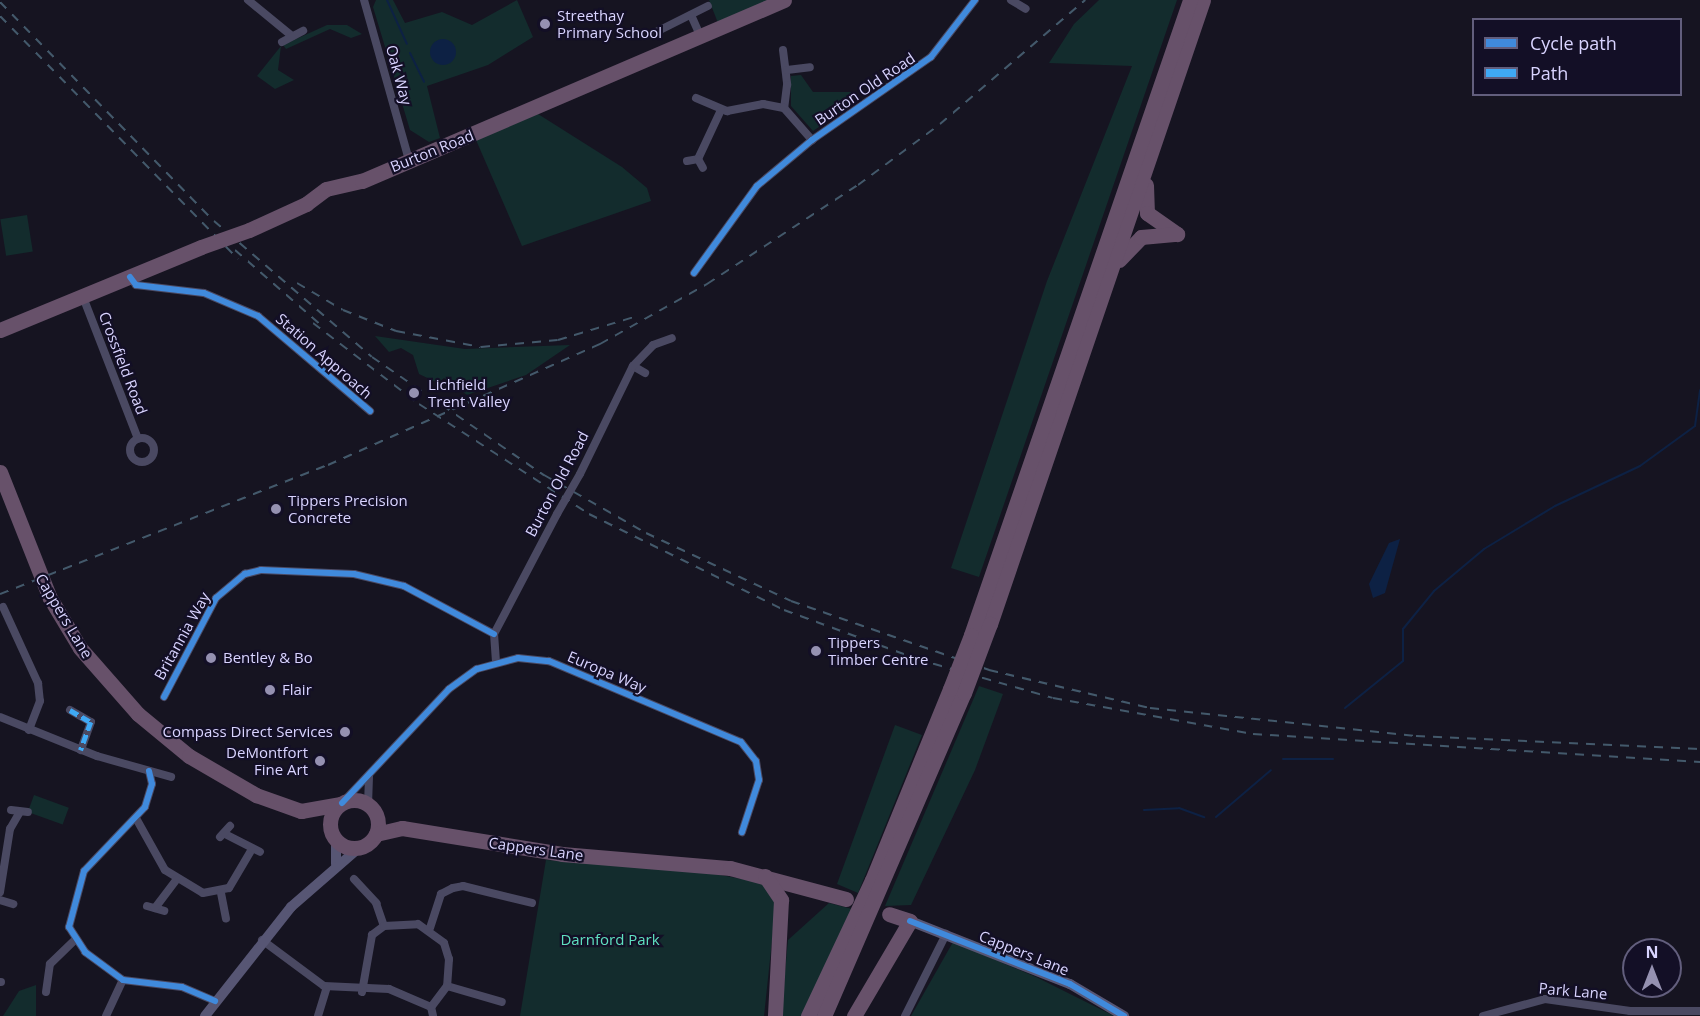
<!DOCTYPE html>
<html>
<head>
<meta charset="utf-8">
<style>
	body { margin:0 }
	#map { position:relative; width:1700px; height:1016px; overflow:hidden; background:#161421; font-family:"Open Sans",sans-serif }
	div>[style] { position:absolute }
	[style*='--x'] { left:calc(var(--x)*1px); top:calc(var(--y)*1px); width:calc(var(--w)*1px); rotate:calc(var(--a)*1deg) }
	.green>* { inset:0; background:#132c2d; transform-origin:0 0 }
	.water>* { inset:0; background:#0d2144 }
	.round { border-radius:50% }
	.stream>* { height:2px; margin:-1px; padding:0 1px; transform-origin:1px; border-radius:1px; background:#0d2144 }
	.street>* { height:8px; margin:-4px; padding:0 4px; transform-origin:4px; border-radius:4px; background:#4a4962 }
	.street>.ring { margin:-4px; padding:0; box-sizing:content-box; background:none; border:8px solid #4a4962; border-radius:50% }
	.secondary>* { height:10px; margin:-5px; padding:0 5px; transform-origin:5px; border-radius:5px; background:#575674 }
	.highway>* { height:15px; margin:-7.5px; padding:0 7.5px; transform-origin:7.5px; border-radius:7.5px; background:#67516a }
	.highway>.ring { margin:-7.5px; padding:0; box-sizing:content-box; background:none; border:15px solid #67516a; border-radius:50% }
	.rail>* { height:2px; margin-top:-1px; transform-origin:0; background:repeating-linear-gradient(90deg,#43596b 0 9px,transparent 0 17px) }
	.street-bridge>* { height:8px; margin:-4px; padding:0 4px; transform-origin:4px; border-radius:4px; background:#4a4962 }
	.highway-bridge>* { height:15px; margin:-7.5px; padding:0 7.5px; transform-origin:7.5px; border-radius:7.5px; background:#67516a }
	.quiet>* { height:4.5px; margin-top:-2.25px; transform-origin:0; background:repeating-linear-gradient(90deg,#3fa9f5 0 9px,transparent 0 13.5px) }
	.cycleway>* { height:6px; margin:-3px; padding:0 3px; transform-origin:3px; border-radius:3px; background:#408adc }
	.dots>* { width:16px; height:16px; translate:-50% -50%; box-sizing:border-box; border:3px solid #130f26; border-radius:50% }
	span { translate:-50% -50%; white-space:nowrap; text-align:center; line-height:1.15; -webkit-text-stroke:4.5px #130f26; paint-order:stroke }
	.poi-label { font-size:15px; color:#d9d4ff }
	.left { translate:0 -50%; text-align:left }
	.right { translate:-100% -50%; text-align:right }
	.street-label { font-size:15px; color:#d9d4ff }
	.park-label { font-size:15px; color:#5fe0c0 }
	.legend { position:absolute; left:1472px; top:18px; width:210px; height:78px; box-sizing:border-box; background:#130f26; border:2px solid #625e7d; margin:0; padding:8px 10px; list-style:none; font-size:18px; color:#d9d4ff }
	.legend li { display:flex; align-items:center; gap:12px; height:30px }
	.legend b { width:30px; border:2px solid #625e7d }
	.north { position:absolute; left:1622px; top:938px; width:60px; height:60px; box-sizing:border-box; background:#130f26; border:2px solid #625e7d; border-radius:50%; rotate:0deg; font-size:16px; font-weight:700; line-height:24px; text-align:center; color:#d9d4ff }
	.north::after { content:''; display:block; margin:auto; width:21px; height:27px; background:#9591b1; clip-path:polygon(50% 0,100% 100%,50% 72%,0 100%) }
</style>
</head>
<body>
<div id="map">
	<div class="green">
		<div style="clip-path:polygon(376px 0,393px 0,405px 23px,442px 12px,472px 25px,517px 0,533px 37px,488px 65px,427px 86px,440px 138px,429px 142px,410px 130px,373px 7px)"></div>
		<div style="clip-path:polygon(709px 0,770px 0,718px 23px)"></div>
		<div style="clip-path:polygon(1099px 0,1177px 0,979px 577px,951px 568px,1047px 281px,1132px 66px,1049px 63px,1074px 24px)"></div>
		<div style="clip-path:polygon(327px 25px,347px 25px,362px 34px,351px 38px,330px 29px,286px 49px,283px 45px)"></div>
		<div style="clip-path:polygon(281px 46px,278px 70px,294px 80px,275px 89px,257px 76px)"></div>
		<div style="clip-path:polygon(801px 75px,813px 92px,851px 92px,856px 102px,813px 131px,791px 106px,791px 76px)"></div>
		<div style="clip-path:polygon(538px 114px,622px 167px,647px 188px,651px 201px,522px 246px,476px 140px)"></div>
		<div style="left:27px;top:215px;width:37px;height:27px;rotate:81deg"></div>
		<div style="clip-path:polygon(375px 336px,465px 349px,570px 345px,526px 375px,467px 395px,444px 378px,438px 383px,419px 374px,413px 355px,401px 348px,389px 352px)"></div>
		<div style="clip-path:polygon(979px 686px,1003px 694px,975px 770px,911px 905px,885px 906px)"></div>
		<div style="clip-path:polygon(895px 725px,922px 735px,858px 893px,837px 884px)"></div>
		<div style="left:34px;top:795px;width:37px;height:18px;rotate:20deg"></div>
		<div style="clip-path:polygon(546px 860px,699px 871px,763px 883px,776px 903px,764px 1016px,520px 1016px)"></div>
		<div style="clip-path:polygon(829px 903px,852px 909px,802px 1016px,781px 1016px,788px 940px)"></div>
		<div style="clip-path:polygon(953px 942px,1036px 977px,1114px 1016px,911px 1016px)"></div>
		<div style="clip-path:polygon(36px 985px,36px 1016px,3px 1016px,19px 991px)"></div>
	</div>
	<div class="water">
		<div class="round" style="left:430px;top:39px;width:26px;height:26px"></div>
		<div style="clip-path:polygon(1400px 539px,1385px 593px,1373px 598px,1369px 584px,1389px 543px)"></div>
	</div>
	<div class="stream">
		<div style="--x:387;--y:0;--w:48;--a:65.6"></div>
		<div style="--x:410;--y:53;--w:32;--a:64"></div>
		<div style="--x:1345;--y:708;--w:75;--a:-39"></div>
		<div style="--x:1403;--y:661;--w:32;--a:-90"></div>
		<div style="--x:1403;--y:629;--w:49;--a:-50.8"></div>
		<div style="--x:1434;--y:591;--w:65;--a:-40"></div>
		<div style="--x:1484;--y:549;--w:83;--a:-31.2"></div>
		<div style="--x:1555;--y:506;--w:94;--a:-25.2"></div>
		<div style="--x:1640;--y:466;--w:68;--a:-36"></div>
		<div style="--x:1695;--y:426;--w:36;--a:-82"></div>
		<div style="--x:1283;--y:759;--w:50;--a:0"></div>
		<div style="--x:1144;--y:810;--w:35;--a:-3"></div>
		<div style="--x:1179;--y:808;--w:27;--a:20"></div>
		<div style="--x:1216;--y:817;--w:72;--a:-40.5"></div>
	</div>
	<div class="street">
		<div style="--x:248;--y:0;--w:57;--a:39.3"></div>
		<div style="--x:364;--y:0;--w:163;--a:74.3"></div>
		<div style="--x:1011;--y:0;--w:17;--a:31"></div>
		<div style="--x:691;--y:15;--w:24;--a:66"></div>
		<div style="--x:656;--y:32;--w:58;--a:-26.6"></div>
		<div style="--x:282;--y:42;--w:24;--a:-28"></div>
		<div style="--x:783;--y:50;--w:35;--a:83"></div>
		<div style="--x:787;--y:85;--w:23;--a:97"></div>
		<div style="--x:787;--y:70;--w:23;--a:-7"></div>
		<div style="--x:696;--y:98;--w:34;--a:23"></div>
		<div style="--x:727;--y:111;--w:37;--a:-11"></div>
		<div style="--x:763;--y:104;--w:21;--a:11"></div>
		<div style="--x:784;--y:108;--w:43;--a:48.8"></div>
		<div style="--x:698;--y:159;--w:54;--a:-64.9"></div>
		<div style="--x:687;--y:161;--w:11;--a:-10"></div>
		<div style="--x:698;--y:159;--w:10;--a:61"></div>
		<div style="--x:694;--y:273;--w:107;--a:-54.1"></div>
		<div style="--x:757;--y:186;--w:72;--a:-39.9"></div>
		<div style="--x:812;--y:140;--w:145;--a:-34.9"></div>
		<div style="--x:931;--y:57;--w:72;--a:-52.3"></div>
		<div style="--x:130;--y:277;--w:10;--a:53"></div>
		<div style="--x:136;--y:285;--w:68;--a:6.7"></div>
		<div style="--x:204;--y:293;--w:59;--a:23.1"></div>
		<div style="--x:258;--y:316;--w:147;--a:40.3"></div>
		<div style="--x:83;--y:297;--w:152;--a:68.8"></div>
		<div style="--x:633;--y:366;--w:14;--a:30"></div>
		<div class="ring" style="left:130px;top:438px;width:16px;height:16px"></div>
		<div style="--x:580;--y:474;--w:120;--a:-63.9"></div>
		<div style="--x:633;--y:366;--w:29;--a:-46"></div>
		<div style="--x:653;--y:345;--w:20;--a:-20"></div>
		<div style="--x:3;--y:607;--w:84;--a:65.3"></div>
		<div style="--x:38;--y:683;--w:18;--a:84"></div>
		<div style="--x:40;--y:701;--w:31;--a:111"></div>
		<div style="--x:496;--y:662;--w:28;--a:-94"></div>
		<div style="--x:494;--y:634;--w:136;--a:-62.3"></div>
		<div style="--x:164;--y:697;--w:112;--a:-62.3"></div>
		<div style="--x:216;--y:598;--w:38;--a:-40"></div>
		<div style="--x:245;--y:574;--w:16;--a:-14"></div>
		<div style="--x:261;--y:570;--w:93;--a:2.5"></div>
		<div style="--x:354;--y:574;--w:51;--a:13.5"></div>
		<div style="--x:404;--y:586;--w:102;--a:28.1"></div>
		<div style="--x:70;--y:710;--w:24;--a:30"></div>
		<div style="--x:91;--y:722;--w:30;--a:110"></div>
		<div style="--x:0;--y:717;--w:105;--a:21.9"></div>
		<div style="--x:97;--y:756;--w:77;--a:15.8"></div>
		<div style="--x:149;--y:771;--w:13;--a:77"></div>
		<div style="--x:152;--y:784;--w:24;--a:107"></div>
		<div style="--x:145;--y:807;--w:88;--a:133.6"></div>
		<div style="--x:84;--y:871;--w:58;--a:105"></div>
		<div style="--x:69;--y:927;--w:30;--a:57"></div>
		<div style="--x:85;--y:952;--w:47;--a:36.4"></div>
		<div style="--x:123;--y:980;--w:59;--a:6.8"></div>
		<div style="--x:182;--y:987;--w:36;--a:23"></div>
		<div style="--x:342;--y:803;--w:156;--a:-46.8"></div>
		<div style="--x:449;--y:689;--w:34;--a:-36"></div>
		<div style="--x:477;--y:669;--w:42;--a:-15"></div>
		<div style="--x:518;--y:658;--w:31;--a:6"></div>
		<div style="--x:549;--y:661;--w:208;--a:22.9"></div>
		<div style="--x:741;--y:742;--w:24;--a:52"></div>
		<div style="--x:756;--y:761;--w:19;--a:81"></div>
		<div style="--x:759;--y:780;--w:55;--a:108.1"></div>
		<div style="--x:368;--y:805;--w:30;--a:-88"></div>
		<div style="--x:11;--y:810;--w:17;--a:7"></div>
		<div style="--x:137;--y:820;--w:57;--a:60.8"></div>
		<div style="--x:165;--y:870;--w:44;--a:31.2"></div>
		<div style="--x:203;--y:893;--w:26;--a:-11"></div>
		<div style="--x:229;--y:888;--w:45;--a:-59.5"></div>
		<div style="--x:227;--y:835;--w:37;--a:27"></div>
		<div style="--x:220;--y:837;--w:15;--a:-48"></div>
		<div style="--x:354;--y:879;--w:33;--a:47"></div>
		<div style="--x:376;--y:903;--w:24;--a:71"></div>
		<div style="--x:0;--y:892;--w:64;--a:-81"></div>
		<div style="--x:10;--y:829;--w:20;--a:-60"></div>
		<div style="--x:221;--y:893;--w:26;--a:79"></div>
		<div style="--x:0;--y:900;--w:14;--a:17"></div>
		<div style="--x:147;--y:906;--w:18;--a:16"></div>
		<div style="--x:155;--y:908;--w:35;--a:-53"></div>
		<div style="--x:430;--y:928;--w:36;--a:-72"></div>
		<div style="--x:441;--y:894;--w:13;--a:-27"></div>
		<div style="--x:453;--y:888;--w:10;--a:-11"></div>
		<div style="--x:463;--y:886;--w:71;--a:13.8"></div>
		<div style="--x:262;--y:940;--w:77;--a:36.6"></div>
		<div style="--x:324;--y:986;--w:65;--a:2.6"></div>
		<div style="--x:389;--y:989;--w:46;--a:23.2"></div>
		<div style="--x:431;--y:1007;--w:9;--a:77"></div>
		<div style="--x:0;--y:982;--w:1;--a:0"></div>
		<div style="--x:447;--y:986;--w:57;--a:16.2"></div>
		<div style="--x:46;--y:992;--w:28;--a:-82"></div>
		<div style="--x:50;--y:964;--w:35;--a:-44"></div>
		<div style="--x:362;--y:992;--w:58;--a:-80"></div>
		<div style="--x:372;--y:935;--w:15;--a:-37"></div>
		<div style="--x:384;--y:926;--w:34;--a:-3"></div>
		<div style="--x:418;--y:924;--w:32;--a:36"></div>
		<div style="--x:444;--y:943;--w:17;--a:73"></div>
		<div style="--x:449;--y:959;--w:27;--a:94"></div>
		<div style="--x:447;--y:986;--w:26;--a:127"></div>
		<div style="--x:106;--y:1016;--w:40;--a:-65"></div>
		<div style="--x:318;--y:1016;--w:30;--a:-73"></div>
		<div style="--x:905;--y:1016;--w:92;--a:-63.4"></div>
		<div style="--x:1483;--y:1016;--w:64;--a:-15.3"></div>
		<div style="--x:1545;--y:999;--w:86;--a:8"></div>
		<div style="--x:1630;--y:1011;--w:70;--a:0"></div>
	</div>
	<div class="secondary">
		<div style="--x:336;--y:864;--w:23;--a:-90"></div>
		<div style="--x:910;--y:921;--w:172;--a:21.5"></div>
		<div style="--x:1070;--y:984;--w:63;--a:30.7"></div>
		<div style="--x:205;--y:1016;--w:139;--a:-51.7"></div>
		<div style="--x:291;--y:907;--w:91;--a:-41"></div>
	</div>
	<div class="highway">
		<div style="--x:1146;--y:185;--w:28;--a:88"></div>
		<div style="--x:1147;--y:213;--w:37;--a:35"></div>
		<div style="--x:249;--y:230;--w:63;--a:-24.5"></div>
		<div style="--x:306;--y:204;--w:25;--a:-37"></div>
		<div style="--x:326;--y:189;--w:37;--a:-13"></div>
		<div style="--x:362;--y:181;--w:459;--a:-23.2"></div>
		<div style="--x:1119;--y:260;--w:32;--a:-46"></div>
		<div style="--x:1141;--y:237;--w:36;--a:-5"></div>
		<div style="--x:0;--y:330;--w:217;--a:-22.4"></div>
		<div style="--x:0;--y:472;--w:136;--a:68.4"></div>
		<div style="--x:50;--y:598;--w:58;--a:59"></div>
		<div style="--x:80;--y:648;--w:88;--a:48.7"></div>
		<div style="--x:138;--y:714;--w:66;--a:39.5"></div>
		<div style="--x:189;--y:756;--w:78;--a:30.2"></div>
		<div style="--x:256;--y:795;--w:48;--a:19.6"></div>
		<div style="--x:301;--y:811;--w:39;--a:-10"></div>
		<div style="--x:990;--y:624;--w:659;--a:-71.15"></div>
		<div style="--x:971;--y:635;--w:672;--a:-70.97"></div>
		<div class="ring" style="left:330px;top:800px;width:33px;height:33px"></div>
		<div style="--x:376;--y:834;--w:27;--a:-13"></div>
		<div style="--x:402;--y:828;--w:162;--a:9.2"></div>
		<div style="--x:562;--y:854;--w:169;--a:4.8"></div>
		<div style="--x:730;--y:868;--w:120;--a:15"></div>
		<div style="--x:765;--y:876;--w:29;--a:56"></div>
		<div style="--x:781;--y:900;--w:116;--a:93"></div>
		<div style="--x:808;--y:1016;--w:150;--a:-64.8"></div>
		<div style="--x:872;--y:880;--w:206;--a:-67.8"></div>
		<div style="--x:824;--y:1016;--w:352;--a:-66.6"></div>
		<div style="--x:854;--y:1016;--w:110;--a:-59.5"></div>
		<div style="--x:910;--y:921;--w:22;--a:-162"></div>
	</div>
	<div class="rail">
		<div style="--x:0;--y:2;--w:306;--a:45.7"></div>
		<div style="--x:214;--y:221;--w:208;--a:40.7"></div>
		<div style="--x:372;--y:357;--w:209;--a:34.5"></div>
		<div style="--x:544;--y:475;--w:117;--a:29.6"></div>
		<div style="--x:646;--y:533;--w:160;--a:25.1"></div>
		<div style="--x:791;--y:601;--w:210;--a:19.2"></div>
		<div style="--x:989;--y:670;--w:165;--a:13.3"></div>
		<div style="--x:1150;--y:708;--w:267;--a:6"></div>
		<div style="--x:1416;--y:736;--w:284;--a:2.6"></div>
		<div style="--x:0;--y:16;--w:340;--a:45.6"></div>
		<div style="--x:235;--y:250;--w:114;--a:41.1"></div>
		<div style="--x:297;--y:283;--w:53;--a:30.4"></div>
		<div style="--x:343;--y:310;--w:57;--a:21.6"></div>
		<div style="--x:396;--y:331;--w:86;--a:10.7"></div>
		<div style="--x:481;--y:347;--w:77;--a:-5.2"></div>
		<div style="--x:558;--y:340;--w:79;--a:-16.8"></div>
		<div style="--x:313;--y:323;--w:133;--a:37.4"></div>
		<div style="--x:419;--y:404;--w:202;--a:32.9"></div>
		<div style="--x:589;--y:514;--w:217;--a:26.2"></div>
		<div style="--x:784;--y:610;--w:142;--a:20.2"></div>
		<div style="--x:917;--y:659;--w:141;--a:16"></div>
		<div style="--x:1053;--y:698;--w:203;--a:10.2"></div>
		<div style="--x:1253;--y:734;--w:448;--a:3.6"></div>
		<div style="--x:0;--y:594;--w:352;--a:-21.5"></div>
		<div style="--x:328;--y:465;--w:298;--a:-24"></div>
		<div style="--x:600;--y:344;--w:123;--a:-29.3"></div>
		<div style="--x:707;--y:284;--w:181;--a:-33.3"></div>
		<div style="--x:858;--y:185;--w:102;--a:-36.6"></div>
		<div style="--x:940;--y:124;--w:191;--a:-40.5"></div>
	</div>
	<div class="street-bridge">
		<div style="--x:557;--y:514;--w:46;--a:-60.1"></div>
	</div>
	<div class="highway-bridge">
		<div style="--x:201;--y:247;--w:51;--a:-19.5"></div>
		<div style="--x:950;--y:689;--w:58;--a:-68.7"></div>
		<div style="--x:964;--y:693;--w:74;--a:-69.4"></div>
	</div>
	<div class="quiet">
		<div style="--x:70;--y:710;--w:24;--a:30"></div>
		<div style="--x:91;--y:722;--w:30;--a:110"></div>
	</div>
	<div class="cycleway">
		<div style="--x:694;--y:273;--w:107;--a:-54.1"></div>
		<div style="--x:757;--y:186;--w:72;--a:-39.9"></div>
		<div style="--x:812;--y:140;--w:145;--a:-34.9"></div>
		<div style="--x:931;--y:57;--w:72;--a:-52.3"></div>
		<div style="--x:130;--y:277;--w:10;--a:53"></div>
		<div style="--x:136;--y:285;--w:68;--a:6.7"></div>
		<div style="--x:204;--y:293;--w:59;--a:23.1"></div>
		<div style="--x:258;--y:316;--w:147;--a:40.3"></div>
		<div style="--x:164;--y:697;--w:112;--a:-62.3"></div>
		<div style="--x:216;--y:598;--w:38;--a:-40"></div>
		<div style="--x:245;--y:574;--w:16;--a:-14"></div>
		<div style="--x:261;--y:570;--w:93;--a:2.5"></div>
		<div style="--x:354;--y:574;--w:51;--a:13.5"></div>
		<div style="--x:404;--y:586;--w:102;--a:28.1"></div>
		<div style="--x:149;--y:771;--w:13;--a:77"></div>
		<div style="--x:152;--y:784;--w:24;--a:107"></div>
		<div style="--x:145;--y:807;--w:88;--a:133.6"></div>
		<div style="--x:84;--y:871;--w:58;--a:105"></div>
		<div style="--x:69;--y:927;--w:30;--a:57"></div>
		<div style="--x:85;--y:952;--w:47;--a:36.4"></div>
		<div style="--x:123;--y:980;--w:59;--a:6.8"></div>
		<div style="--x:182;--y:987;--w:36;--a:23"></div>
		<div style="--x:342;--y:803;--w:156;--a:-46.8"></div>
		<div style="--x:449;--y:689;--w:34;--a:-36"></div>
		<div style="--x:477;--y:669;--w:42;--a:-15"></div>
		<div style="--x:518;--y:658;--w:31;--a:6"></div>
		<div style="--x:549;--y:661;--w:208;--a:22.9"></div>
		<div style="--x:741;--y:742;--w:24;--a:52"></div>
		<div style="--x:756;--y:761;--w:19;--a:81"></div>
		<div style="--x:759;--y:780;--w:55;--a:108.1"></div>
		<div style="--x:910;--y:921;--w:172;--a:21.5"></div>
		<div style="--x:1070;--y:984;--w:63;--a:30.7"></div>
	</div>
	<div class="dots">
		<div style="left:545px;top:24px;background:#9591b1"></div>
		<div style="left:414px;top:393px;background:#9591b1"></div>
		<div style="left:276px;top:509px;background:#9591b1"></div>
		<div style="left:816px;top:651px;background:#9591b1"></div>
		<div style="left:211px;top:658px;background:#9591b1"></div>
		<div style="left:270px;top:690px;background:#9591b1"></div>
		<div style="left:345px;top:732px;background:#9591b1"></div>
		<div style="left:320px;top:761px;background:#9591b1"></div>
	</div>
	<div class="poi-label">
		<span class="left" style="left:557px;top:24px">Streethay<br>Primary School</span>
		<span class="left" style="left:428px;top:393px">Lichfield<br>Trent Valley</span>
		<span class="left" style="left:288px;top:509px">Tippers Precision<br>Concrete</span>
		<span class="left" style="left:828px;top:651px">Tippers<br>Timber Centre</span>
		<span class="left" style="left:223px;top:658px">Bentley &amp; Bo</span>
		<span class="left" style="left:282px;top:690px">Flair</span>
		<span class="right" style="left:333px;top:732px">Compass Direct Services</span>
		<span class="right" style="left:308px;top:761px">DeMontfort<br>Fine Art</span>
	</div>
	<div class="street-label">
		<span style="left:399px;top:75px;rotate:75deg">Oak Way</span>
		<span style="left:865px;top:89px;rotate:-34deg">Burton Old Road</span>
		<span style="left:432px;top:151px;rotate:-22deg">Burton Road</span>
		<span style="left:324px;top:356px;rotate:41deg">Station Approach</span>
		<span style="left:123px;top:363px;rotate:69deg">Crossfield Road</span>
		<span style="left:557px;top:484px;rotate:-62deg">Burton Old Road</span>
		<span style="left:64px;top:616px;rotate:59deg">Cappers Lane</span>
		<span style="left:182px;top:636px;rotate:-61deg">Britannia Way</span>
		<span style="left:607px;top:672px;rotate:23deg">Europa Way</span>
		<span style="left:536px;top:849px;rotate:8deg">Cappers Lane</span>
		<span style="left:1024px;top:953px;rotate:22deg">Cappers Lane</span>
		<span style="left:1573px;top:991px;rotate:5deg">Park Lane</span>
	</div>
	<div class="park-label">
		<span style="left:610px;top:940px">Darnford Park</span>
	</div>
	<ul class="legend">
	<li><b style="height:8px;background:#408adc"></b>Cycle path</li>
	<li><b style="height:8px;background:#3fa9f5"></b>Path</li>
	</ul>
	<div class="north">N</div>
</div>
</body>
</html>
